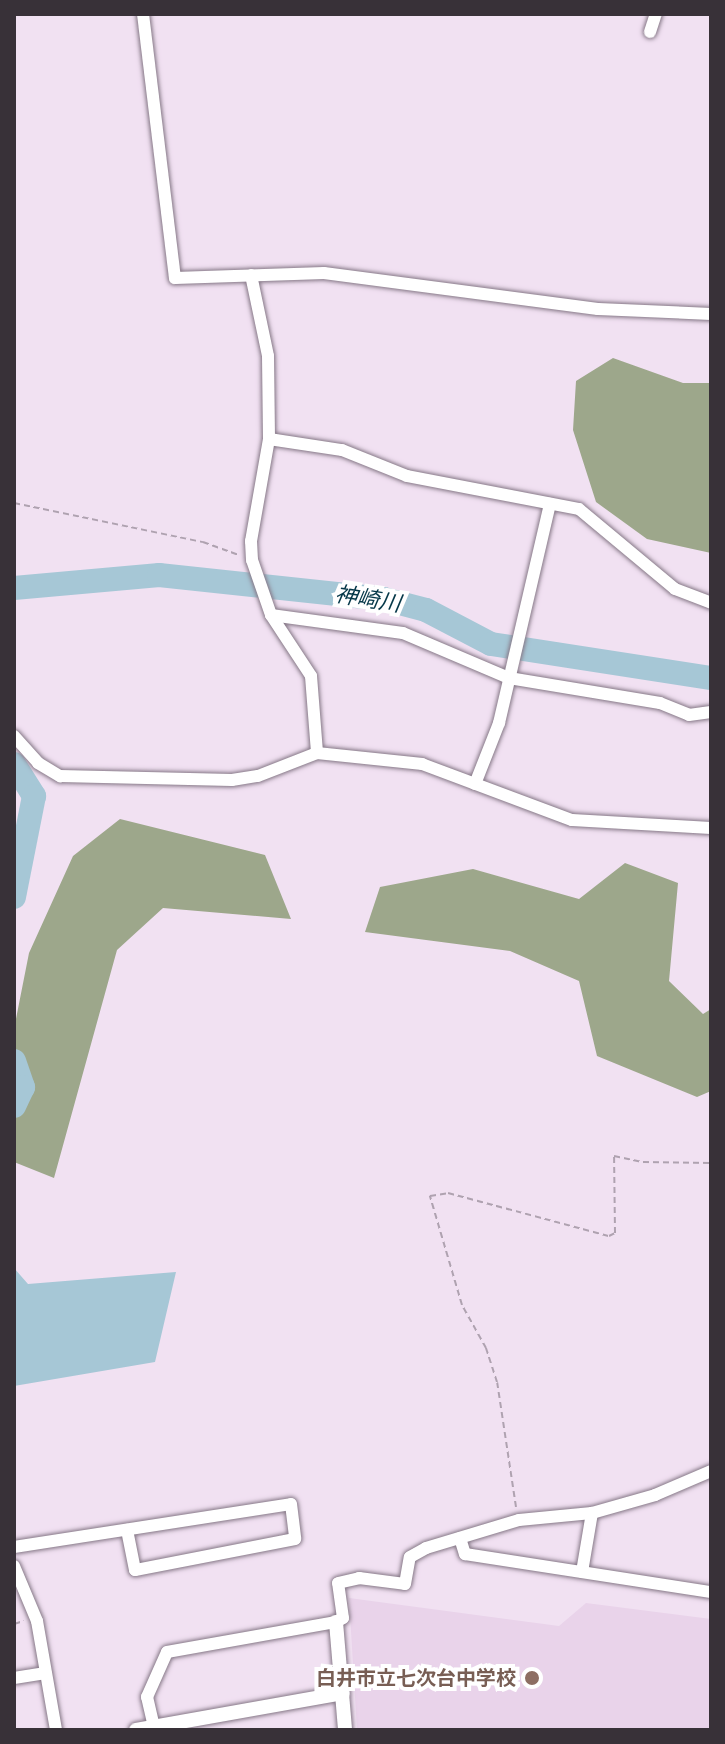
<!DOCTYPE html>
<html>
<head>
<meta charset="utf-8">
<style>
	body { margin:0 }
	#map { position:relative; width:725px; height:1744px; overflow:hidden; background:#f1e1f2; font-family:Signika,"Noto Sans JP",sans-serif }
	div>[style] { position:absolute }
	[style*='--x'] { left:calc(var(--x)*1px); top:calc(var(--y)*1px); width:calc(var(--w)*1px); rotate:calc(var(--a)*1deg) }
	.built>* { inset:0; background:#e9d3ea }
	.forest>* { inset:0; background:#9da78b }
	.water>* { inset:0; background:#a6c7d6 }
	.river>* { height:24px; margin:-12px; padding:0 12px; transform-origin:12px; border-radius:12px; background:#a6c7d6 }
	.path>* { height:2px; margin-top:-1px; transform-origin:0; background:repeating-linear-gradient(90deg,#afa2b0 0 6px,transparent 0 10px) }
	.roads { filter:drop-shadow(0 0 2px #867887) drop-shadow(0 0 2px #867887) }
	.minor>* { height:12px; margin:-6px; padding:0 6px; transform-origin:6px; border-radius:6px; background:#fff }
	.tertiary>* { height:14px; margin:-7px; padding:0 7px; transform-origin:7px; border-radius:7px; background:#fff }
	.dots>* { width:22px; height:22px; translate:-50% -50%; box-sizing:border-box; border:4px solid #fff; border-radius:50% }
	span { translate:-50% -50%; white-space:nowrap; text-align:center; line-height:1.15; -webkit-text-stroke:8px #fff; paint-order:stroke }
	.education-label { font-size:20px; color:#785e54; font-weight:700 }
	.right { translate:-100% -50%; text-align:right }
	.water-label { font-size:22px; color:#053748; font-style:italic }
	.frame { position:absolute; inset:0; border:16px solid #383138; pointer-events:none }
</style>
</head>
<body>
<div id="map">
	<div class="built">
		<div style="clip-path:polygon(349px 1598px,559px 1626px,586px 1603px,711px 1619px,711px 1730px,357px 1730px)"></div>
	</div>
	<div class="forest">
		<div style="clip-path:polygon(613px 358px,683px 383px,711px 383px,711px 553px,647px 539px,596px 502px,573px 430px,576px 381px)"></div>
		<div style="clip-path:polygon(120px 819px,265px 855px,291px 919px,163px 908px,117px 950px,54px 1178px,14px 1162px,14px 1029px,29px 953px,73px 856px)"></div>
		<div style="clip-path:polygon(625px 863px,678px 883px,669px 981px,703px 1014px,711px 1009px,711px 1091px,697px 1097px,597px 1056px,579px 981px,510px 951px,365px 932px,380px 887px,473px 869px,579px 899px)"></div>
	</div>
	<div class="water">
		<div style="clip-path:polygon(14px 1268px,28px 1284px,176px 1272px,155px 1362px,14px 1386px)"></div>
	</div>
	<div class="river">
		<div style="--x:14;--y:588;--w:146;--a:-5.1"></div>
		<div style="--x:159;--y:575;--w:226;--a:6.1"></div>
		<div style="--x:384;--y:599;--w:43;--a:14.7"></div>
		<div style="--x:426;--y:610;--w:73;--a:27.6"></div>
		<div style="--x:491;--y:644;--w:223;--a:8.8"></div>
		<div style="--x:14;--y:764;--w:38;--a:58"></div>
		<div style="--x:34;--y:796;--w:103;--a:101.2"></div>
		<div style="--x:14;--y:1061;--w:28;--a:71"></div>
		<div style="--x:23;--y:1087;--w:21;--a:115"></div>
	</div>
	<div class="path">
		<div style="--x:14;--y:503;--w:193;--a:11.7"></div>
		<div style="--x:203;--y:542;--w:38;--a:20"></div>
		<div style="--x:516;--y:1507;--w:126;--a:-98.6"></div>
		<div style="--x:497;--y:1382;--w:36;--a:-108"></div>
		<div style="--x:486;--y:1348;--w:49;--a:-119.2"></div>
		<div style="--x:462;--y:1305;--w:114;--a:-106.4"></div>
		<div style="--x:430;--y:1196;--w:18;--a:-9"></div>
		<div style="--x:448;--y:1193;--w:167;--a:15"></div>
		<div style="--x:609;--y:1236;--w:7;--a:-27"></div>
		<div style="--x:615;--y:1233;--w:77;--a:-90.7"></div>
		<div style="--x:614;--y:1156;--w:30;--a:12"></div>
		<div style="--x:643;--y:1162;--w:68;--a:0.8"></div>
		<div style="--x:14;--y:1624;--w:10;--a:-17"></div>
	</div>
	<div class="roads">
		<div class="minor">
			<div style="--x:143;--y:14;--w:266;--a:83.1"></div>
			<div style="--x:175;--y:278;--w:149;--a:-1.9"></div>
			<div style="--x:324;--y:273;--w:276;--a:7.5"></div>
			<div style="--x:598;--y:309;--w:113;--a:2.5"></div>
			<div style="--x:650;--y:32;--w:19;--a:-72"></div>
			<div style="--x:251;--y:275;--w:83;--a:78.1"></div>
			<div style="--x:268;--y:356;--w:83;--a:89.3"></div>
			<div style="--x:269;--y:439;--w:104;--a:100"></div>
			<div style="--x:251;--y:541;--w:19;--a:87"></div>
			<div style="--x:252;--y:560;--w:58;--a:70.9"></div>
			<div style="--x:271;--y:615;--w:73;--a:56.7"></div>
			<div style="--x:311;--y:676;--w:77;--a:85.5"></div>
			<div style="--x:269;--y:439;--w:74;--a:8.6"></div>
			<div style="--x:342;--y:450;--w:70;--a:21.8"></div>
			<div style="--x:407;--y:476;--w:175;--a:10.9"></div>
			<div style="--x:579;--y:509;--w:125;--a:39.8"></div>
			<div style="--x:675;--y:589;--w:39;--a:21"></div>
			<div style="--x:271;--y:615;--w:133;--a:7.8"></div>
			<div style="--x:403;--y:633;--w:115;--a:23"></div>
			<div style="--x:509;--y:678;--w:153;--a:9.4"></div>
			<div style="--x:660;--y:703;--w:31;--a:22"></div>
			<div style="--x:689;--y:715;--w:22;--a:-8"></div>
			<div style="--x:14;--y:736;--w:36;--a:48"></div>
			<div style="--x:38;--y:763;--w:26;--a:31"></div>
			<div style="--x:60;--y:776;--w:172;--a:1.3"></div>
			<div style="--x:232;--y:780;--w:26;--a:-9"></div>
			<div style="--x:258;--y:776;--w:63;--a:-21.3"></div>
			<div style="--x:317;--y:753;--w:106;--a:6"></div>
			<div style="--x:422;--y:764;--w:160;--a:20.5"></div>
			<div style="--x:572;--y:820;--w:139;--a:3.3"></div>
			<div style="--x:475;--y:784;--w:66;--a:-68.5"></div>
			<div style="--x:499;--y:723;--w:225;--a:-76.9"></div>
			<div style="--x:460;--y:1538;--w:17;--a:73"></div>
			<div style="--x:465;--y:1554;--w:249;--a:8.8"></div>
			<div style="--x:14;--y:1547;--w:280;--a:-8.8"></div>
			<div style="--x:291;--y:1504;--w:35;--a:83"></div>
			<div style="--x:295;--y:1539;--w:163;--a:169"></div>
			<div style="--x:135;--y:1570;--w:41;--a:-101.3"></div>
			<div style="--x:14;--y:1566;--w:60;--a:67.3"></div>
			<div style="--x:37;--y:1621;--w:111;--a:80.1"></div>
			<div style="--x:582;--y:1572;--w:60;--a:-80.4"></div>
			<div style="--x:14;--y:1678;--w:32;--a:-9"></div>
			<div style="--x:154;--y:1727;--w:31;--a:-103"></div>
			<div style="--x:147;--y:1697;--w:49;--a:-66"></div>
			<div style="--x:167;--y:1652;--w:172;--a:-10.1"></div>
			<div style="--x:336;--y:1622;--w:8;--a:-30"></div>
			<div style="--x:343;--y:1618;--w:35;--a:-98"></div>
			<div style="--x:338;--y:1583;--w:22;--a:-13"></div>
			<div style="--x:359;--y:1578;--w:46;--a:7.4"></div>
			<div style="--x:405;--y:1584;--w:27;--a:-80"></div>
			<div style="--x:410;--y:1557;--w:18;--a:-29"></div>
			<div style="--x:426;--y:1548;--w:97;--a:-16.8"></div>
			<div style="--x:519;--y:1520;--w:73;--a:-5.5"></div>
			<div style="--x:592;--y:1513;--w:66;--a:-15.9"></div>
			<div style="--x:655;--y:1495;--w:61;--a:-23.2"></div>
		</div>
		<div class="tertiary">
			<div style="--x:336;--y:1622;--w:108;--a:85.2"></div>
			<div style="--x:136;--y:1730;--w:210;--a:-10.1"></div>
		</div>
	</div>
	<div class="dots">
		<div style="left:532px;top:1678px;background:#8d6e63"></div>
	</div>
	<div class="education-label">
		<span class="right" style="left:516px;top:1678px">白井市立七次台中学校</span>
	</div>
	<div class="water-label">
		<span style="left:368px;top:599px;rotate:9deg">神崎川</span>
	</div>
	<div class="frame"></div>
</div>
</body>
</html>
